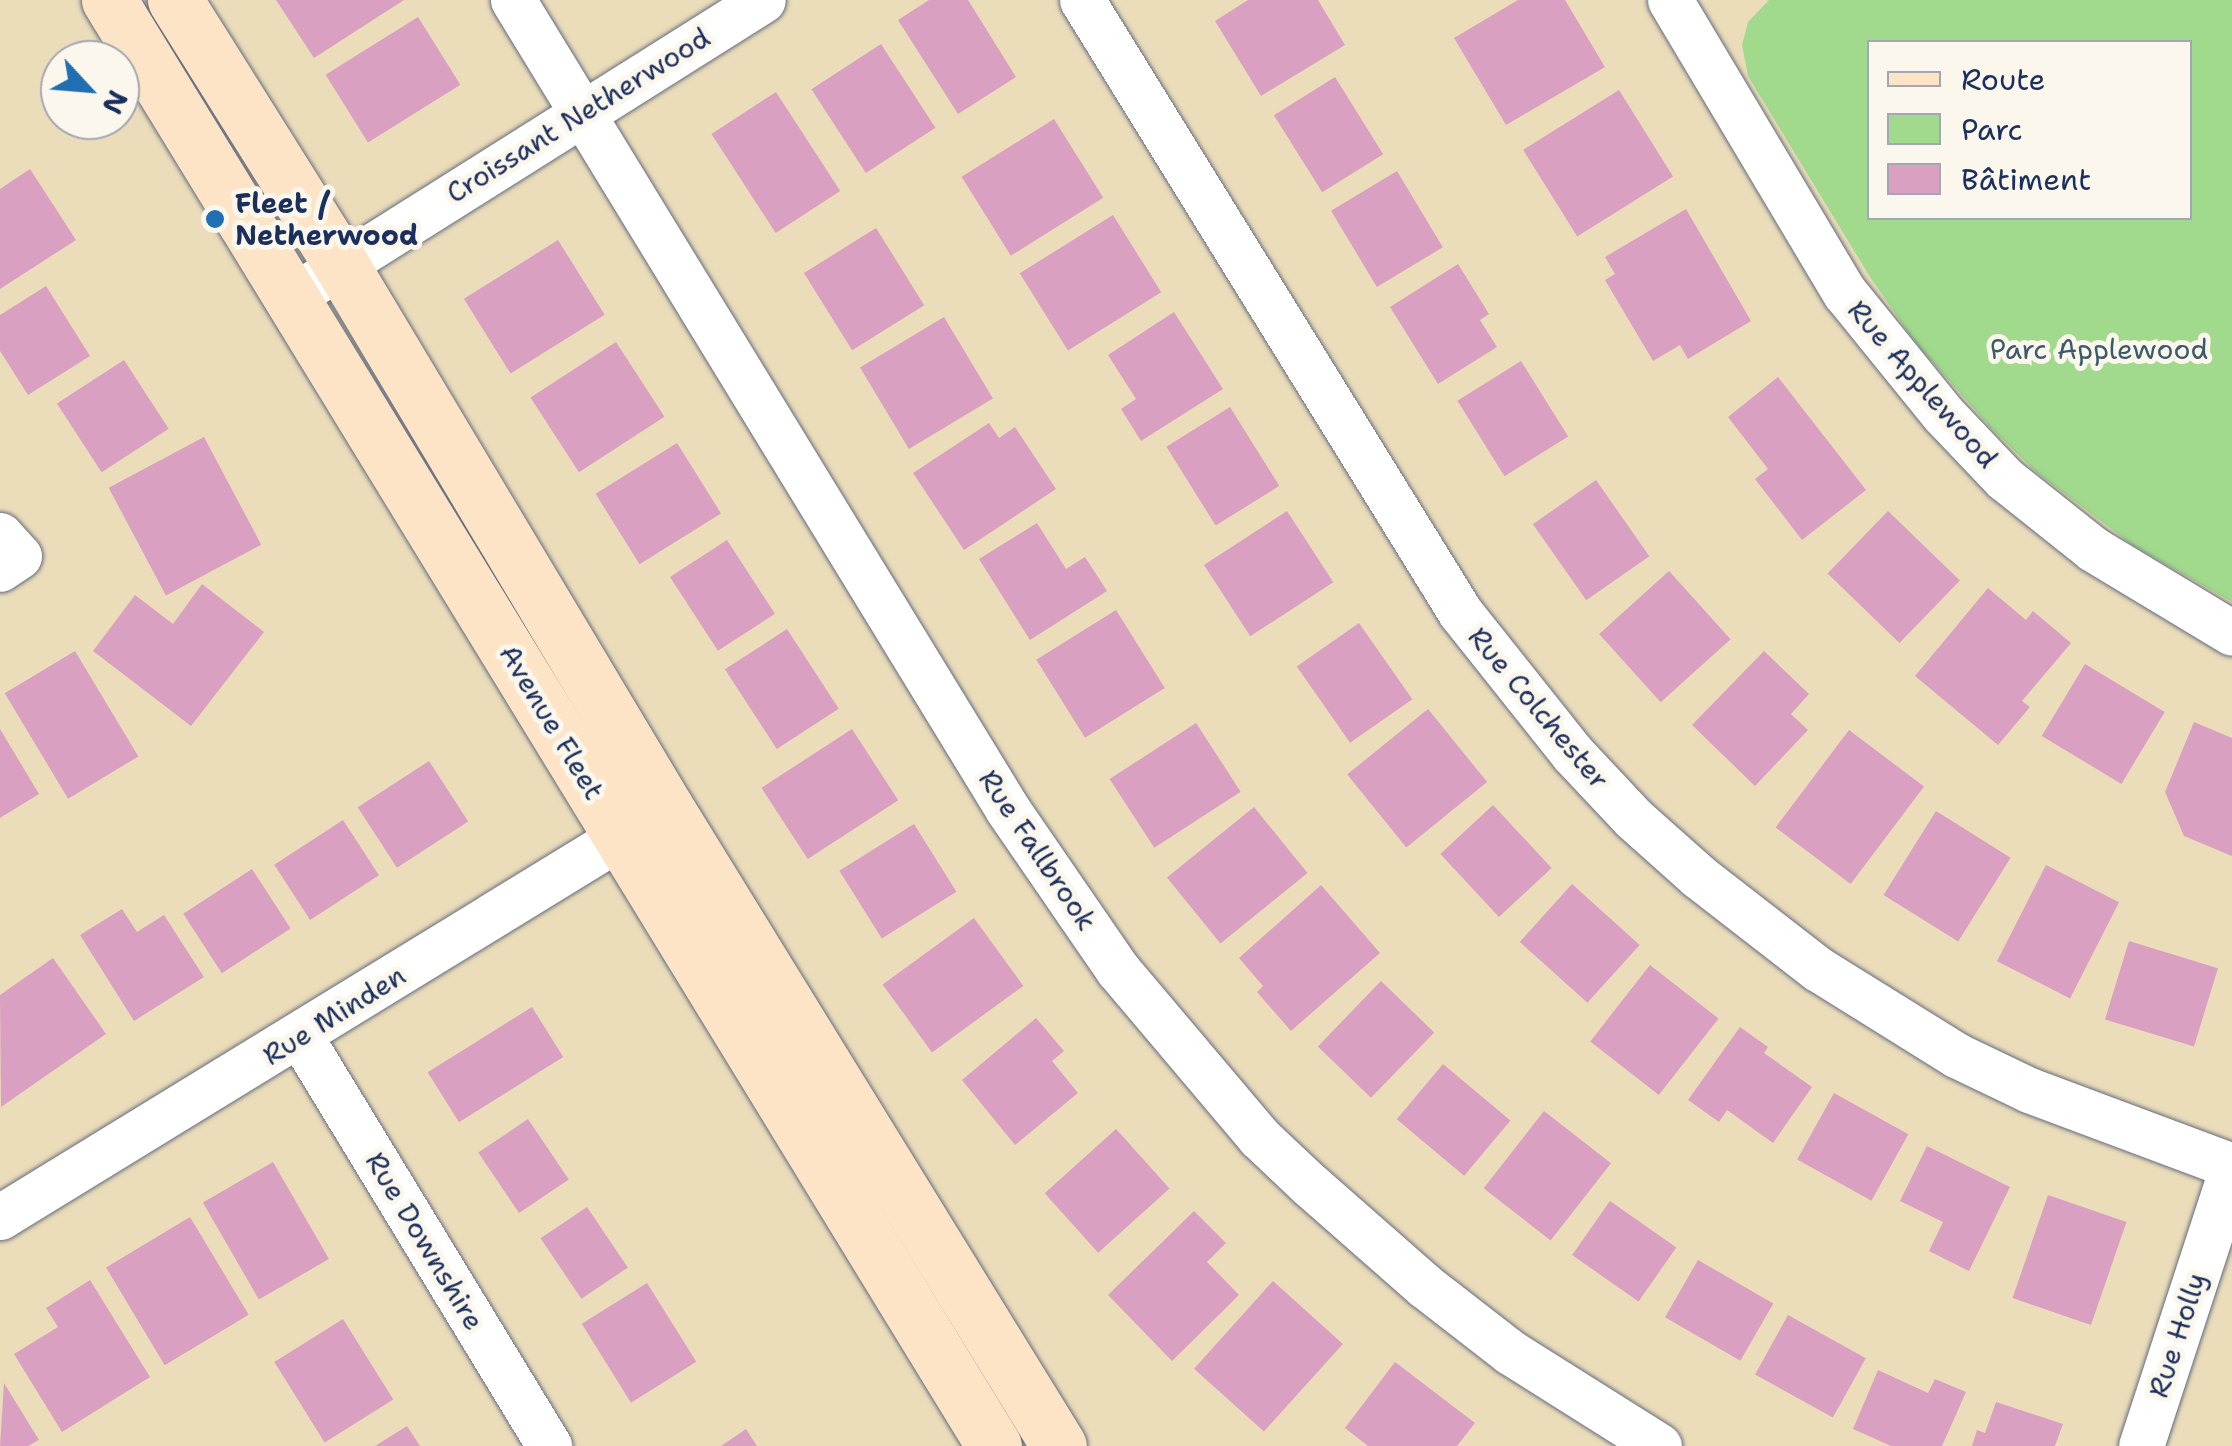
<!DOCTYPE html>
<html>
<head>
<meta charset="utf-8">
<style>
	body { margin:0 }
	#map { position:relative; width:2232px; height:1446px; overflow:hidden; background:#ebddba; font-family:"Shantell Sans",sans-serif }
	div>[style] { position:absolute }
	[style*='--x'] { left:calc(var(--x)*1px); top:calc(var(--y)*1px); width:calc(var(--w)*1px); rotate:calc(var(--a)*1deg) }
	.green>* { inset:0; background:#a1da8d }
	.building>* { inset:0; background:#daa0c2; transform-origin:0 0 }
	.roads { filter:drop-shadow(0 0 2px #646c7e) drop-shadow(0 0 2px #646c7e) }
	.minor>* { height:45px; margin:-22.5px; padding:0 22.5px; transform-origin:22.5px; border-radius:22.5px; background:#fff }
	.secondary>* { height:55px; margin:-27.5px; padding:0 27.5px; transform-origin:27.5px; border-radius:27.5px; background:#fee4c6 }
	.dots>* { width:28px; height:28px; translate:-50% -50%; box-sizing:border-box; border:5px solid #fbf7ec; border-radius:50% }
	span { translate:-50% -50%; white-space:nowrap; text-align:center; line-height:1.15; -webkit-text-stroke:10px #fbf7ec; paint-order:stroke }
	.street-label { font-size:28px; color:#1b2f5e }
	.poi-label { font-size:28px; color:#1b2f5e; font-weight:700 }
	.left { translate:0 -50%; text-align:left }
	.park-label { font-size:28px; color:#3c5a6a }
	.legend { position:absolute; left:1867px; top:40px; width:325px; height:180px; box-sizing:border-box; background:#fbf7ec; border:2px solid #a1a7b3; margin:0; padding:12px 18px; list-style:none; font-size:30px; color:#1b2f5e }
	.legend li { display:flex; align-items:center; gap:20px; height:50px }
	.legend b { width:50px; border:2px solid #a1a7b3 }
	.north { position:absolute; left:40px; top:40px; width:100px; height:100px; box-sizing:border-box; background:#fbf7ec; border:2px solid #a1a7b3; border-radius:50%; rotate:116deg; font-size:28px; font-weight:700; line-height:40px; text-align:center; color:#1b2f5e }
	.north::after { content:''; display:block; margin:auto; width:35px; height:45px; background:#1f6fb2; clip-path:polygon(50% 0,100% 100%,50% 72%,0 100%) }
</style>
</head>
<body>
<div id="map">
	<div class="green">
		<div style="clip-path:polygon(evenodd,1769px 0,2232px 0,2232px 602px,2134px 546px,2036px 472px,1990px 427px,1915px 342px,1870px 277px,1748px 76px,1742px 45px,1748px 22px,1769px 0,1870px 42px,2190px 42px,2190px 218px,1870px 218px,1870px 42px)"></div>
	</div>
	<div class="building">
		<div style="clip-path:polygon(276px 0,404px 0,314px 58px)"></div>
		<div style="clip-path:polygon(929px 0,968px 0,1016px 77px,958px 114px,898px 20px)"></div>
		<div style="clip-path:polygon(1248px 0,1318px 0,1345px 45px,1261px 96px,1215px 21px)"></div>
		<div style="clip-path:polygon(1518px 0,1565px 0,1605px 67px,1506px 125px,1454px 38px)"></div>
		<div style="left:418px;top:17px;width:80px;height:109px;rotate:58deg"></div>
		<div style="left:881px;top:44px;width:100px;height:83px;rotate:57deg"></div>
		<div style="left:1335px;top:77px;width:91px;height:72px;rotate:58deg"></div>
		<div style="left:1619px;top:90px;width:102px;height:113px;rotate:58deg"></div>
		<div style="left:776px;top:92px;width:118px;height:77px;rotate:57deg"></div>
		<div style="left:1054px;top:119px;width:93px;height:109px;rotate:58deg"></div>
		<div style="clip-path:polygon(30px 169px,76px 240px,0 289px,0 189px)"></div>
		<div style="left:1397px;top:171px;width:89px;height:77px;rotate:59deg"></div>
		<div style="clip-path:polygon(1686px 209px,1751px 321px,1688px 359px,1680px 345px,1653px 361px,1605px 280px,1615px 274px,1605px 257px)"></div>
		<div style="left:1113px;top:215px;width:91px;height:110px;rotate:58deg"></div>
		<div style="left:876px;top:228px;width:91px;height:85px;rotate:58deg"></div>
		<div style="left:558px;top:240px;width:88px;height:111px;rotate:58deg"></div>
		<div style="clip-path:polygon(1458px 264px,1489px 314px,1480px 320px,1497px 347px,1438px 384px,1390px 307px)"></div>
		<div style="clip-path:polygon(46px 286px,90px 356px,28px 395px,0 351px,0 315px)"></div>
		<div style="clip-path:polygon(1174px 312px,1223px 389px,1141px 441px,1121px 409px,1136px 399px,1108px 355px)"></div>
		<div style="left:944px;top:317px;width:95px;height:98px;rotate:59deg"></div>
		<div style="left:616px;top:342px;width:89px;height:102px;rotate:57deg"></div>
		<div style="left:124px;top:360px;width:82px;height:80px;rotate:57deg"></div>
		<div style="left:1521px;top:361px;width:89px;height:75px;rotate:58deg"></div>
		<div style="clip-path:polygon(1778px 377px,1866px 490px,1802px 540px,1755px 479px,1768px 469px,1728px 417px)"></div>
		<div style="left:1230px;top:407px;width:93px;height:75px;rotate:58deg"></div>
		<div style="clip-path:polygon(989px 423px,999px 438px,1015px 427px,1056px 489px,964px 550px,913px 473px)"></div>
		<div style="left:204px;top:437px;width:122px;height:108px;rotate:62deg"></div>
		<div style="left:677px;top:443px;width:83px;height:96px;rotate:58deg"></div>
		<div style="left:1596px;top:480px;width:93px;height:77px;rotate:55deg"></div>
		<div style="left:1287px;top:511px;width:85px;height:99px;rotate:57deg"></div>
		<div style="left:1888px;top:511px;width:100px;height:87px;rotate:44deg"></div>
		<div style="clip-path:polygon(1037px 523px,1066px 569px,1085px 557px,1107px 591px,1030px 640px,979px 559px)"></div>
		<div style="left:727px;top:540px;width:88px;height:68px;rotate:57deg"></div>
		<div style="left:1669px;top:571px;width:92px;height:94px;rotate:48deg"></div>
		<div style="clip-path:polygon(202px 584px,264px 632px,191px 726px,93px 651px,135px 595px,173px 624px)"></div>
		<div style="clip-path:polygon(1988px 588px,2026px 620px,2033px 611px,2071px 643px,2022px 701px,2030px 707px,1998px 745px,1915px 676px)"></div>
		<div style="left:1116px;top:610px;width:92px;height:94px;rotate:58deg"></div>
		<div style="left:1359px;top:623px;width:93px;height:76px;rotate:55deg"></div>
		<div style="left:787px;top:629px;width:95px;height:74px;rotate:57deg"></div>
		<div style="left:75px;top:651px;width:123px;height:82px;rotate:59deg"></div>
		<div style="clip-path:polygon(1764px 651px,1809px 694px,1791px 714px,1808px 730px,1755px 786px,1692px 725px)"></div>
		<div style="left:2085px;top:664px;width:93px;height:84px;rotate:31deg"></div>
		<div style="left:1428px;top:709px;width:94px;height:104px;rotate:51deg"></div>
		<div style="clip-path:polygon(2194px 722px,2232px 738px,2232px 856px,2184px 836px,2165px 792px)"></div>
		<div style="left:1196px;top:723px;width:82px;height:103px;rotate:57deg"></div>
		<div style="clip-path:polygon(0 729px,39px 794px,0 818px)"></div>
		<div style="left:852px;top:729px;width:85px;height:108px;rotate:57deg"></div>
		<div style="left:1849px;top:730px;width:94px;height:122px;rotate:37deg"></div>
		<div style="left:429px;top:761px;width:72px;height:85px;rotate:57deg"></div>
		<div style="left:1493px;top:805px;width:86px;height:72px;rotate:47deg"></div>
		<div style="left:1254px;top:807px;width:85px;height:112px;rotate:51deg"></div>
		<div style="left:1936px;top:811px;width:88px;height:99px;rotate:32deg"></div>
		<div style="left:343px;top:820px;width:66px;height:82px;rotate:57deg"></div>
		<div style="left:914px;top:824px;width:80px;height:88px;rotate:58deg"></div>
		<div style="left:2046px;top:865px;width:82px;height:108px;rotate:27deg"></div>
		<div style="left:252px;top:869px;width:71px;height:82px;rotate:57deg"></div>
		<div style="left:1572px;top:884px;width:91px;height:78px;rotate:42deg"></div>
		<div style="clip-path:polygon(1321px 885px,1380px 953px,1291px 1031px,1257px 992px,1263px 986px,1239px 958px)"></div>
		<div style="clip-path:polygon(122px 909px,137px 932px,164px 915px,204px 977px,134px 1021px,80px 935px)"></div>
		<div style="left:974px;top:918px;width:84px;height:113px;rotate:54deg"></div>
		<div style="left:2129px;top:941px;width:93px;height:82px;rotate:17deg"></div>
		<div style="clip-path:polygon(53px 958px,106px 1034px,1px 1107px,0 995px)"></div>
		<div style="left:1650px;top:965px;width:87px;height:97px;rotate:38deg"></div>
		<div style="left:1381px;top:981px;width:74px;height:91px;rotate:44deg"></div>
		<div style="left:532px;top:1007px;width:59px;height:123px;rotate:58deg"></div>
		<div style="clip-path:polygon(1036px 1018px,1064px 1051px,1052px 1061px,1078px 1093px,1015px 1145px,962px 1080px)"></div>
		<div style="clip-path:polygon(1740px 1027px,1768px 1047px,1764px 1053px,1812px 1087px,1773px 1143px,1727px 1110px,1719px 1122px,1688px 1100px)"></div>
		<div style="left:1443px;top:1064px;width:88px;height:72px;rotate:40deg"></div>
		<div style="left:1834px;top:1093px;width:85px;height:76px;rotate:29deg"></div>
		<div style="left:1544px;top:1111px;width:85px;height:98px;rotate:38deg"></div>
		<div style="left:528px;top:1119px;width:73px;height:60px;rotate:56deg"></div>
		<div style="left:1116px;top:1129px;width:80px;height:96px;rotate:48deg"></div>
		<div style="clip-path:polygon(1927px 1146px,2010px 1187px,1969px 1271px,1929px 1251px,1943px 1222px,1900px 1201px)"></div>
		<div style="left:273px;top:1162px;width:112px;height:81px;rotate:60deg"></div>
		<div style="left:2048px;top:1195px;width:83px;height:109px;rotate:19deg"></div>
		<div style="left:1610px;top:1201px;width:81px;height:66px;rotate:35deg"></div>
		<div style="left:587px;top:1207px;width:73px;height:56px;rotate:56deg"></div>
		<div style="clip-path:polygon(1194px 1211px,1226px 1243px,1207px 1262px,1239px 1295px,1172px 1361px,1108px 1295px)"></div>
		<div style="left:190px;top:1217px;width:114px;height:98px;rotate:59deg"></div>
		<div style="left:1698px;top:1260px;width:87px;height:66px;rotate:30deg"></div>
		<div style="clip-path:polygon(90px 1280px,150px 1377px,62px 1432px,14px 1354px,58px 1327px,46px 1308px)"></div>
		<div style="left:1273px;top:1281px;width:94px;height:118px;rotate:42deg"></div>
		<div style="left:647px;top:1283px;width:93px;height:77px;rotate:58deg"></div>
		<div style="left:1788px;top:1315px;width:89px;height:68px;rotate:29deg"></div>
		<div style="left:343px;top:1319px;width:95px;height:81px;rotate:58deg"></div>
		<div style="clip-path:polygon(1395px 1362px,1475px 1423px,1457px 1446px,1368px 1446px,1345px 1428px)"></div>
		<div style="clip-path:polygon(1878px 1370px,1928px 1393px,1935px 1379px,1966px 1392px,1942px 1446px,1891px 1446px,1853px 1429px)"></div>
		<div style="clip-path:polygon(4px 1383px,39px 1440px,28px 1446px,0 1446px)"></div>
		<div style="clip-path:polygon(1996px 1402px,2063px 1424px,2055px 1446px,1972px 1446px,1977px 1430px,1985px 1433px)"></div>
		<div style="clip-path:polygon(407px 1426px,420px 1446px,375px 1446px)"></div>
		<div style="clip-path:polygon(746px 1429px,757px 1446px,721px 1446px)"></div>
	</div>
	<div class="roads">
		<div class="minor">
			<div style="--x:513;--y:0;--w:949;--a:58.57"></div>
			<div style="--x:1008;--y:810;--w:194;--a:55.5"></div>
			<div style="--x:1118;--y:970;--w:219;--a:49.8"></div>
			<div style="--x:1259;--y:1137;--w:70;--a:43.3"></div>
			<div style="--x:1310;--y:1185;--w:153;--a:41.3"></div>
			<div style="--x:1425;--y:1286;--w:108;--a:37.8"></div>
			<div style="--x:1510;--y:1352;--w:176;--a:32.2"></div>
			<div style="--x:1082;--y:0;--w:719;--a:58.3"></div>
			<div style="--x:1460;--y:612;--w:180;--a:51.5"></div>
			<div style="--x:1572;--y:753;--w:89;--a:46.8"></div>
			<div style="--x:1633;--y:818;--w:87;--a:41.7"></div>
			<div style="--x:1698;--y:876;--w:152;--a:37.8"></div>
			<div style="--x:1818;--y:969;--w:163;--a:31.9"></div>
			<div style="--x:1956;--y:1055;--w:81;--a:25.6"></div>
			<div style="--x:2029;--y:1090;--w:217;--a:20.5"></div>
			<div style="--x:1670;--y:0;--w:341;--a:59.2"></div>
			<div style="--x:1845;--y:293;--w:156;--a:51"></div>
			<div style="--x:1943;--y:414;--w:90;--a:46.4"></div>
			<div style="--x:2005;--y:479;--w:112;--a:38.5"></div>
			<div style="--x:2093;--y:549;--w:162;--a:31.1"></div>
			<div style="--x:293;--y:296;--w:555;--a:-32.2"></div>
			<div style="--x:0;--y:535;--w:28;--a:48"></div>
			<div style="--x:19;--y:556;--w:23;--a:146"></div>
			<div style="--x:300;--y:1036;--w:480;--a:58.7"></div>
			<div style="--x:0;--y:1217;--w:764;--a:-31.5"></div>
			<div style="--x:2141;--y:1446;--w:293;--a:-71.9"></div>
		</div>
		<div class="secondary">
			<div style="--x:109;--y:0;--w:1695;--a:58.53"></div>
			<div style="--x:175;--y:0;--w:314;--a:57.9"></div>
			<div style="--x:342;--y:266;--w:631;--a:59.13"></div>
			<div style="--x:666;--y:808;--w:749;--a:58.37"></div>
		</div>
	</div>
	<div class="dots">
		<div style="left:215px;top:219px;background:#1f6fb2"></div>
	</div>
	<div class="street-label">
		<span style="left:578px;top:115px;rotate:-32deg">Croissant Netherwood</span>
		<span style="left:1923px;top:384px;rotate:49deg">Rue Applewood</span>
		<span style="left:1539px;top:708px;rotate:50deg">Rue Colchester</span>
		<span style="left:552px;top:722px;rotate:59deg">Avenue Fleet</span>
		<span style="left:1038px;top:850px;rotate:56deg">Rue Fallbrook</span>
		<span style="left:334px;top:1015px;rotate:-32deg">Rue Minden</span>
		<span style="left:425px;top:1241px;rotate:59deg">Rue Downshire</span>
		<span style="left:2177px;top:1335px;rotate:-72deg">Rue Holly</span>
	</div>
	<div class="poi-label">
		<span class="left" style="left:235px;top:219px">Fleet /<br>Netherwood</span>
	</div>
	<div class="park-label">
		<span style="left:2099px;top:349px">Parc Applewood</span>
	</div>
	<ul class="legend">
	<li><b style="height:12px;background:#fee4c6"></b>Route</li>
	<li><b style="height:28px;background:#a1da8d"></b>Parc</li>
	<li><b style="height:28px;background:#daa0c2"></b>Bâtiment</li>
	</ul>
	<div class="north">N</div>
</div>
</body>
</html>
